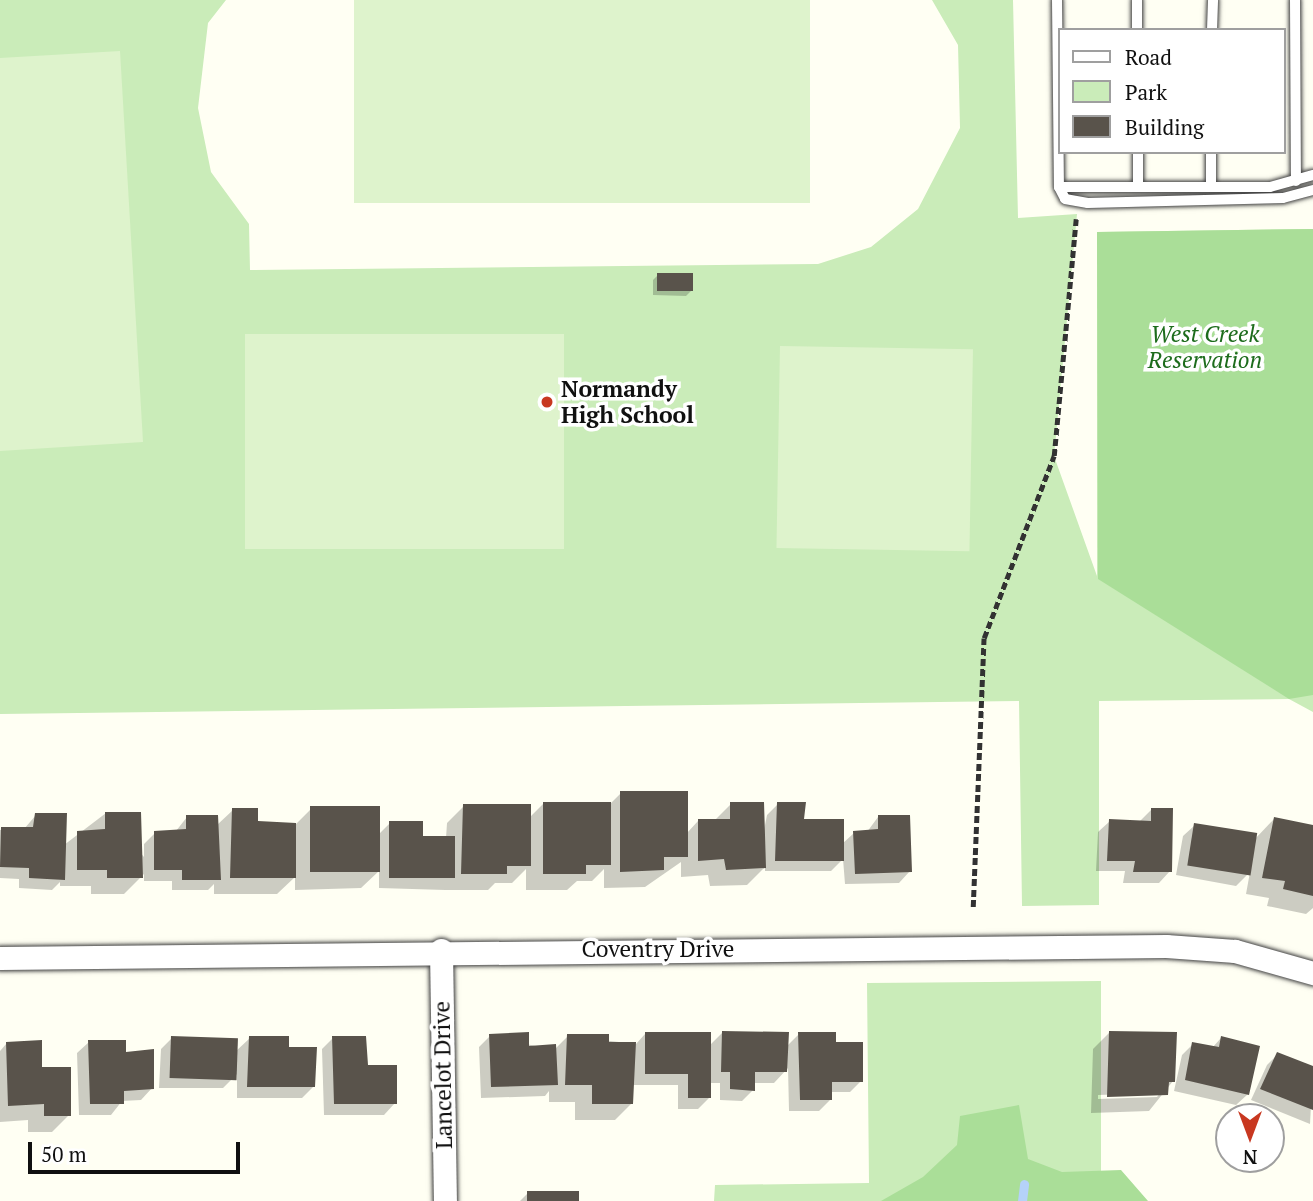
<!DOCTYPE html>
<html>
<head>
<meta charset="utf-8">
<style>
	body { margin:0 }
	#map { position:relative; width:1313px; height:1201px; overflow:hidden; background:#fffff3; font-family:"PT Serif",serif }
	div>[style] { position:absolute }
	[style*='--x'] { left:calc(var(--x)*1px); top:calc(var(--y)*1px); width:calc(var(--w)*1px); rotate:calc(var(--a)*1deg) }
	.green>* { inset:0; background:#caecb9 }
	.forest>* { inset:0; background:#aade98 }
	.pitch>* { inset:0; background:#def3cc; transform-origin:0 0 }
	.shadow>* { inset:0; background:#0003 }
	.stream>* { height:9px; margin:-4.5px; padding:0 4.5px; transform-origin:4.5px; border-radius:4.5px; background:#b5d2f9 }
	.building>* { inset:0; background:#59534b; transform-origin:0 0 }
	.path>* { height:4.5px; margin-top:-2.25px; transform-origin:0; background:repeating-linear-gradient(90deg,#323232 0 7px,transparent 0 10.5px) }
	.roads { filter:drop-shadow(0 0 2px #434343) drop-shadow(0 0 2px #434343) }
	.lane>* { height:10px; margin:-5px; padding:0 5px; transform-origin:5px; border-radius:5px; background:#fff }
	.street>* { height:23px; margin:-11.5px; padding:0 11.5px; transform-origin:11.5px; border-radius:11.5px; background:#fff }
	.dots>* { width:19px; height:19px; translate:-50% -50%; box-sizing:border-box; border:4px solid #fff; border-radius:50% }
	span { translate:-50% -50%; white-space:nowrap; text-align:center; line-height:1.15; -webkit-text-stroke:7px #fff; paint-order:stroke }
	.park-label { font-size:23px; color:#1d6c1c; font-style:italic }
	.poi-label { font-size:23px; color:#101010; font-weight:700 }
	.left { translate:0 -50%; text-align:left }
	.street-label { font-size:23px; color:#101010 }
	.legend { position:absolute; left:1058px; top:28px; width:228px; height:126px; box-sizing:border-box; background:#fff; border:2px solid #9f9f9f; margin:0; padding:9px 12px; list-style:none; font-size:21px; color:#101010 }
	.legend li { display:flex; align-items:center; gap:14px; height:35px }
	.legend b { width:35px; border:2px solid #9f9f9f }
	.north { position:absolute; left:1215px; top:1103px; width:70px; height:70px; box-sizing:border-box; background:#fff; border:2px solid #9f9f9f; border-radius:50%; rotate:180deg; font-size:19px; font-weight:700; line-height:28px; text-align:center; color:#101010 }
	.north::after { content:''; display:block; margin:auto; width:24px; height:32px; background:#c83820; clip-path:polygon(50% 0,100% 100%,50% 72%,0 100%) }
	.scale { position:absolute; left:28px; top:1142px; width:212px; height:32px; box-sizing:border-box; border:4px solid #101010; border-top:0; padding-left:9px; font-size:21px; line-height:24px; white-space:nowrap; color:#101010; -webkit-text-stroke:5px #fff; paint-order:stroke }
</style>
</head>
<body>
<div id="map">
	<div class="green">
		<div style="clip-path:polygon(0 0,226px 0,208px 23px,198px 108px,211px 172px,249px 224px,250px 270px,818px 264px,871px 247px,918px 209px,960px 128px,958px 45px,932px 0,1013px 0,1018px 218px,1077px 214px,1054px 456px,1097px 576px,1097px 232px,1313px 229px,1313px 712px,1289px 699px,1099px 701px,1099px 905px,1022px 906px,1019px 701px,0 714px)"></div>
		<div style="clip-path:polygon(1101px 981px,1101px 1201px,714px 1201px,715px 1185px,869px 1183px,867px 983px)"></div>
	</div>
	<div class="forest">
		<div style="clip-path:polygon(1313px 229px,1313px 695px,1289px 699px,1098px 579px,1097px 232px)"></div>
		<div style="clip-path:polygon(1019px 1105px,1028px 1159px,1062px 1172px,1121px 1170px,1148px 1201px,881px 1201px,923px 1177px,957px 1145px,960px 1116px)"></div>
	</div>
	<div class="pitch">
		<div style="left:354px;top:0;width:456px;height:203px"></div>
		<div style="clip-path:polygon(120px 51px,143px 442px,0 451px,0 58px)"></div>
		<div style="left:564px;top:334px;width:215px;height:319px;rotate:90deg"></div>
		<div style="left:780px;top:346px;width:193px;height:202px;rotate:1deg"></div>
	</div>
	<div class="shadow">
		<div style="clip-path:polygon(658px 275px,691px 291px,686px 296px,653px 295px,653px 280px)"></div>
		<div style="clip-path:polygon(621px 793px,687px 833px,698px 821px,714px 821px,731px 804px,763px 835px,767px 815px,778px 804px,842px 844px,854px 833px,867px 832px,878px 817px,910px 871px,899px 883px,845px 884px,843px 859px,831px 871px,765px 871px,765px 867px,747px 885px,710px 886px,708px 875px,681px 877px,681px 862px,645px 887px,604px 888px,604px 869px,592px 881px,577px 881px,567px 890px,526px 890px,526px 869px,512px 883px,495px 883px,488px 890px,445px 890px,379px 888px,379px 871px,361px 888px,295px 890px,295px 877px,277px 894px,214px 894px,214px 884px,208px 890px,172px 890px,172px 881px,144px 881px,144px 874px,124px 894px,91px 894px,91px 886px,60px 886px,60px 882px,52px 890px,19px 888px,19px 879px,0 878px,0 830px,24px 829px,36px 815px,64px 845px,106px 813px,144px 857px,144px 844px,155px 833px,176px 831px,187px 817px,217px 825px,233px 810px,257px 823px,295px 825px,310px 810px,378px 835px,390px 823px,422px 838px,446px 838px,447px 823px,464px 806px,529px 818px,543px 804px,610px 804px)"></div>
		<div style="clip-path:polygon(1151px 810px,1170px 871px,1159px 883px,1123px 883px,1125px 871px,1096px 871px,1098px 832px,1110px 821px,1140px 821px)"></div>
		<div style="clip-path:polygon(1274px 819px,1313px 827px,1313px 908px,1306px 914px,1267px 906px,1269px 898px,1246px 894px,1250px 872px,1236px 886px,1176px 875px,1183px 836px,1195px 825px,1254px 840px)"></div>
		<div style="clip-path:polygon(723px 1032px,786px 1047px,799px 1034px,834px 1044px,861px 1081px,850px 1092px,830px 1092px,830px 1100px,819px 1111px,789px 1111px,788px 1068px,774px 1083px,753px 1083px,753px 1090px,742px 1101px,720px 1100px,720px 1083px,709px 1083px,709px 1098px,698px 1109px,678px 1109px,678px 1085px,632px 1085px,632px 1103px,615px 1120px,575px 1120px,575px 1102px,549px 1102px,549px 1091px,545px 1096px,481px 1098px,479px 1047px,490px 1036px,554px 1050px,568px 1036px,636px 1044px,645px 1034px,709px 1046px)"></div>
		<div style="clip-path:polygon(evenodd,1110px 1032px,1173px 1081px,1149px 1111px,1091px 1113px,1093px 1049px,1110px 1032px,1160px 1093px,1157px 1097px,1098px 1099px,1098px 1095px,1160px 1093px)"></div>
		<div style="clip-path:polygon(172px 1038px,235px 1052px,250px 1038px,287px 1049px,314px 1086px,302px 1098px,237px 1098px,237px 1074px,223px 1088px,159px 1088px,161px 1049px)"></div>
		<div style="clip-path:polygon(333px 1038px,367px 1066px,395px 1103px,384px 1115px,324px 1115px,322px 1049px)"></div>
		<div style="clip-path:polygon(1221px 1038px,1248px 1094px,1236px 1105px,1174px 1091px,1182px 1055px,1193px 1044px,1212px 1048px)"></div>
		<div style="clip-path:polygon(89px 1042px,152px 1088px,141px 1100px,122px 1101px,111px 1115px,79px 1115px,77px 1053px)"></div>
		<div style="clip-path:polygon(7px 1043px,41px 1068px,69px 1115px,52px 1132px,28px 1132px,28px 1120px,0 1122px,0 1051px)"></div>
		<div style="clip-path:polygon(1278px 1054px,1313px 1068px,1310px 1124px,1251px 1100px,1267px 1065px)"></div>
		<div style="clip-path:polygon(528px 1193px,577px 1201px,520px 1201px)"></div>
	</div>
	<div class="stream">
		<div style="--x:1022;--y:1201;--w:17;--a:-83"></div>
	</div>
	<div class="building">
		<div style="left:657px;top:273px;width:36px;height:18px"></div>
		<div style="clip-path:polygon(620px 791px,688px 791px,688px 857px,664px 857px,664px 870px,620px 872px)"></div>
		<div style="clip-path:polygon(543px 802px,611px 802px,611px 865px,586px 865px,586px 874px,543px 874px)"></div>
		<div style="clip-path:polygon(730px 802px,764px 802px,766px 868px,726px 870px,724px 859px,698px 861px,698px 819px,730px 819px)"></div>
		<div style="clip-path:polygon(777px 802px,806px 802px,804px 819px,844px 819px,844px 861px,775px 861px)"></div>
		<div style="clip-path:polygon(463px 804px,531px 804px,531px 866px,507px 866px,507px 874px,461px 874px)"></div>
		<div style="left:380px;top:806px;width:66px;height:70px;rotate:90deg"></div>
		<div style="clip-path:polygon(232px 808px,258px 808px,258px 821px,296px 823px,296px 878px,230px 878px)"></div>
		<div style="clip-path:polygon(1151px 808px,1173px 808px,1172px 872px,1133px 872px,1135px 861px,1107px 861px,1109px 819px,1151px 821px)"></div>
		<div style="clip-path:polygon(105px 812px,141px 812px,143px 878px,107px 878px,107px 870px,77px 870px,77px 831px,105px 829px)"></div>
		<div style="clip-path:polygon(35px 813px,67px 813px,65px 880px,29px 878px,29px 868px,0 867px,1px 827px,33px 827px)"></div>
		<div style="clip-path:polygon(186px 815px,218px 815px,221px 880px,182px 880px,182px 870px,154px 870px,154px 831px,186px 829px)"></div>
		<div style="clip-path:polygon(878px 815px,910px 815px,912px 872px,855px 874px,853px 831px,878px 829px)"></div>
		<div style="clip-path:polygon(1274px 817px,1313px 825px,1313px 896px,1283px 889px,1285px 881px,1262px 878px)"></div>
		<div style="clip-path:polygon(389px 821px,423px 821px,423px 836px,455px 836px,455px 878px,389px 878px)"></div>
		<div style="left:1194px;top:823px;width:64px;height:43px;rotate:9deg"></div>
		<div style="clip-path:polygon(722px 1031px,789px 1032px,787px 1072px,755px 1072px,755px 1091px,730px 1089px,730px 1072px,721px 1072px)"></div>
		<div style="clip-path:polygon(1109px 1031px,1177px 1032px,1175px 1082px,1169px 1082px,1168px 1095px,1107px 1097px)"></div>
		<div style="clip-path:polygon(529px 1032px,529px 1046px,556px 1044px,558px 1085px,491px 1087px,489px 1034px)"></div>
		<div style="clip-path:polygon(645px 1032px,711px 1032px,711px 1098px,688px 1098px,688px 1074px,645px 1074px)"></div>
		<div style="clip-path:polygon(798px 1032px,836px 1032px,836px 1042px,863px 1042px,863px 1082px,832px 1082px,832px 1100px,800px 1100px)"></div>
		<div style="clip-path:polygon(567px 1034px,609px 1034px,609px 1042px,636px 1042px,633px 1104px,592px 1104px,592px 1085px,565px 1085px)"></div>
		<div style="left:171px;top:1036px;width:67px;height:42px;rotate:2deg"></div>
		<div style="clip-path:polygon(249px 1036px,289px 1036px,289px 1047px,317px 1047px,315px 1087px,247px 1087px)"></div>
		<div style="clip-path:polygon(332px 1036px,366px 1036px,368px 1065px,397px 1065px,397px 1104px,334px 1104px)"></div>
		<div style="clip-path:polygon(1221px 1036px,1260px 1046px,1249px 1095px,1185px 1080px,1192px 1042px,1219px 1047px)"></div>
		<div style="clip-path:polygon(42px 1040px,42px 1067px,71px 1067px,71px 1116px,44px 1116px,44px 1104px,8px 1106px,6px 1042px)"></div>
		<div style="clip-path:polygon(88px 1040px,126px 1040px,126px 1052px,154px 1049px,154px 1089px,124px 1091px,124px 1104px,90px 1104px)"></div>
		<div style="clip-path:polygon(1277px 1052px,1313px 1066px,1313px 1110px,1260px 1089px)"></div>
		<div style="left:527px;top:1191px;width:52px;height:10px"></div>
	</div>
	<div class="path">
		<div style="--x:973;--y:907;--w:269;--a:-87.7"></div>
		<div style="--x:984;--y:638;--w:195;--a:-69"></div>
		<div style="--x:1054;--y:456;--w:238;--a:-84.7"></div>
	</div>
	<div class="roads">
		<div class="lane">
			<div style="--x:1057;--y:0;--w:187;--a:89.4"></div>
			<div style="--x:1059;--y:187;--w:13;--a:63"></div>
			<div style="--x:1065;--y:199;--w:23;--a:10"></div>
			<div style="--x:1088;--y:203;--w:195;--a:-1.5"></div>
			<div style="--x:1283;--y:198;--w:31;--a:-15"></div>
			<div style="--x:1137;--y:0;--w:30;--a:90"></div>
			<div style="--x:1295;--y:0;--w:181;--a:89.7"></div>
			<div style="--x:1212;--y:30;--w:30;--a:-88"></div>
			<div style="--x:1059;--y:187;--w:79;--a:0"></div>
			<div style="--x:1138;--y:187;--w:35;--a:-90"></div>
			<div style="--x:1138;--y:187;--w:132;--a:0"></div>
			<div style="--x:1270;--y:187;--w:45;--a:-15.6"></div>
			<div style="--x:1211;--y:187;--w:35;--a:-90"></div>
		</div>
		<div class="street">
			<div style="--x:441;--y:950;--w:251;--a:89.1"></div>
			<div style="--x:0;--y:958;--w:1166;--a:-0.59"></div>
			<div style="--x:1166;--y:946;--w:69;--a:4.1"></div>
			<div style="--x:1235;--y:951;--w:81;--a:15.8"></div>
		</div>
	</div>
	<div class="dots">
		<div style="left:547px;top:402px;background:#c83820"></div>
	</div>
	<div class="park-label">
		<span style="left:1205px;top:347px">West Creek<br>Reservation</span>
	</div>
	<div class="poi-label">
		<span class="left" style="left:561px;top:402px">Normandy<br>High School</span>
	</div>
	<div class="street-label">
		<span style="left:658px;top:949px">Coventry Drive</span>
		<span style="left:443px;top:1075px;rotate:-91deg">Lancelot Drive</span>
	</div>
	<ul class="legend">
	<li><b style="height:9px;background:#fff"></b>Road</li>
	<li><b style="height:19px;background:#caecb9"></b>Park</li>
	<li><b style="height:19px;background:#59534b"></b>Building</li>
	</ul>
	<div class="north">N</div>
	<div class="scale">50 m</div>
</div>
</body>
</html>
